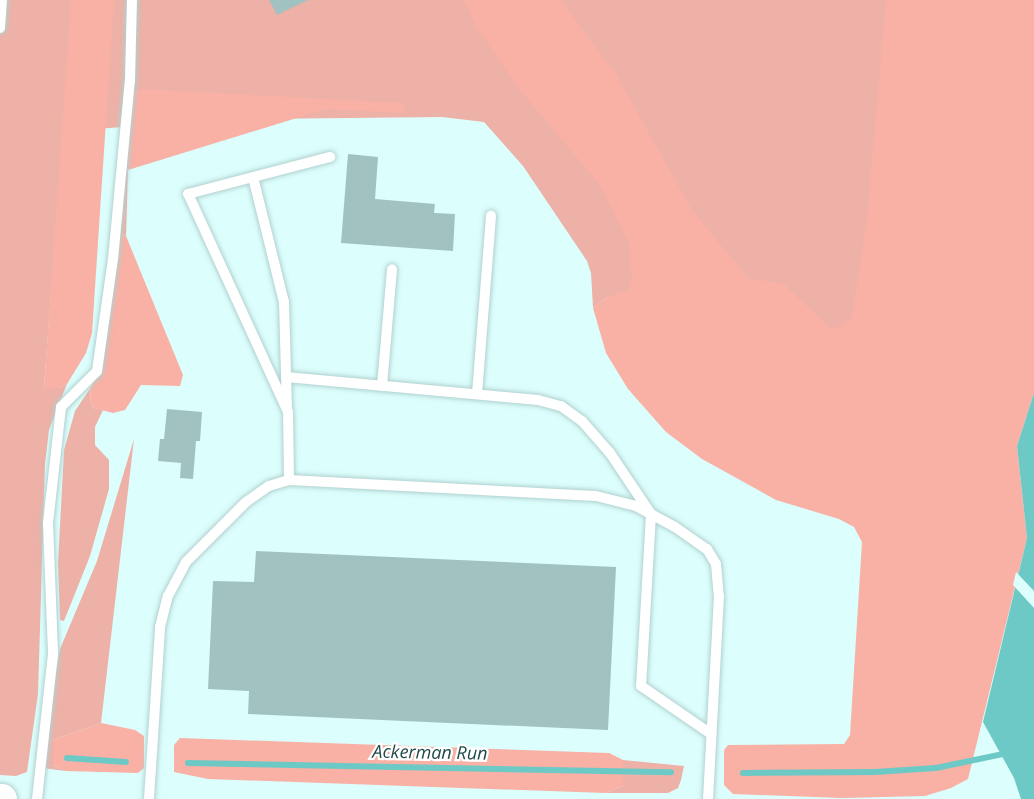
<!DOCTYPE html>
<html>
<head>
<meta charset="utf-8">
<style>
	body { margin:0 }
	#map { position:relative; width:1034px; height:799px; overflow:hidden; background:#dcfefc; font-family:"Open Sans",sans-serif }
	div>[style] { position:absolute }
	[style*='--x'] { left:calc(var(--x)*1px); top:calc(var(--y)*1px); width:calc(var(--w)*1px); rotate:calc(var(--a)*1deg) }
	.green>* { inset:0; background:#edb1a7 }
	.forest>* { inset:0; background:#f9b0a5 }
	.water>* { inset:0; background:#6dc9c6 }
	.pier>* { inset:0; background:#dcfefc }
	.stream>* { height:6px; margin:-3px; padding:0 3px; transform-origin:3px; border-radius:3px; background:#6dc9c6 }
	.building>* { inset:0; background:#a1c2c0 }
	.roads { filter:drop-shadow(0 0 2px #b0d1cf) drop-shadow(0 0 2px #b0d1cf) }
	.service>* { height:10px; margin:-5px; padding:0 5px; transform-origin:5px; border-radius:5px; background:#fff }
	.secondary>* { height:30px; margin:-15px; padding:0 15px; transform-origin:15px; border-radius:15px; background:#fff }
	span { translate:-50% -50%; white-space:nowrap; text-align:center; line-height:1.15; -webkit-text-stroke:4.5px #fff; paint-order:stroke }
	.water-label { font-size:18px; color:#204b49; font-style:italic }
</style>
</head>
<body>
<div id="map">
	<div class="green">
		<div style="clip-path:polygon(0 0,1034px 0,1034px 364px,607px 297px,593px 308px,591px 273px,587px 261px,523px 166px,484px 122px,442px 117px,247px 119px,63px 131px,44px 388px,59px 388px,67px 384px,49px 430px,45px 464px,38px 694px,27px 772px,16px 776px,0 775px)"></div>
		<div style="clip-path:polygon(120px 161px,128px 170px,126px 236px,117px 234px)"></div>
		<div style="clip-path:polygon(91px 387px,90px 401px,94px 408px,103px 410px,95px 427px,95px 445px,109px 460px,109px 489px,90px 556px,64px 621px,60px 620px,58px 563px,64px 450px,75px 411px)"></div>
		<div style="clip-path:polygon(134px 439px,101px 723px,53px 740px,53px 765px,65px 771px,43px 768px,46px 728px,60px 649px,97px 561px)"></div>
		<div style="clip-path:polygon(623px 760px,684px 766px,681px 780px,678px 788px,668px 793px,605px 793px,623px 786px)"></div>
	</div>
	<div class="forest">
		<div style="clip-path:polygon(71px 0,114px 0,92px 333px,86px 353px,67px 384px,59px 388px,44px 388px)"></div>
		<div style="clip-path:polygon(464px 0,561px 0,617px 76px,692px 210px,749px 279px,783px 283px,832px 330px,852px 318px,867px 219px,886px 0,1034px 0,1034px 393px,1017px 446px,1027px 538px,968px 779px,951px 788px,925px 796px,842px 798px,733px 794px,724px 785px,724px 750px,728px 745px,844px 744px,850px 735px,862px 542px,854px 527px,839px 519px,776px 500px,702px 459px,666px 432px,628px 389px,606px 353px,593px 308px,607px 297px,628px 290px,632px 279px,629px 243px,600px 185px,516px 85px,477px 28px)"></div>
		<div style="clip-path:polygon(142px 89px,404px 103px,403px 113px,326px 109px,128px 170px,120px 161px,133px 92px)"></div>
		<div style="clip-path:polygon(117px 234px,126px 236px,183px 375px,180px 386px,141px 385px,125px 410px,113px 413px,94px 408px,90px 401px,91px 387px,100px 364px,109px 324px,113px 238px)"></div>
		<div style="clip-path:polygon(101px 723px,135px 730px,144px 736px,144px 768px,138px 773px,65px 771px,53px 765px,53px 740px)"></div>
		<div style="clip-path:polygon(180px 738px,609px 753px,623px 760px,623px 786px,605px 793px,208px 779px,174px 772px,174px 745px)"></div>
	</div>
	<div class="water">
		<div style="clip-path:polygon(1034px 393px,1034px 799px,1021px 799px,1014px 778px,983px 722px,1027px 538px,1017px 446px)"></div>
	</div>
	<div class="pier">
		<div style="clip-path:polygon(1016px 572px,1034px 591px,1034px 608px,1013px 585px)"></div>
	</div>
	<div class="stream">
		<div style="--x:67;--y:758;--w:59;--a:3.9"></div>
		<div style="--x:188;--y:763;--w:483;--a:1.1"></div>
		<div style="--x:743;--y:773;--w:132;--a:-0.4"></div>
		<div style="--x:875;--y:772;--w:61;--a:-3.8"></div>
		<div style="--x:936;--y:768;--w:74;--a:-11.8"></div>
	</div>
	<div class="building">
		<div style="clip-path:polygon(269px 0,308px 0,277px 15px)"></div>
		<div style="clip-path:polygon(348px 154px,378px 157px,375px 199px,435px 204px,434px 213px,455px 214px,453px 251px,341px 243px)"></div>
		<div style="clip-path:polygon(167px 409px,202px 412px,200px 441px,196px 441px,193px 479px,180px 478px,181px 463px,158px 461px,160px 439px,164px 439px)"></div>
		<div style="clip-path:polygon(256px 551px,616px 567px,608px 730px,248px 714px,249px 691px,208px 689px,213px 581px,254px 582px)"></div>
	</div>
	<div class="roads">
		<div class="service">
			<div style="--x:0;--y:28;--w:28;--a:-86"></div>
			<div style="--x:253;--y:177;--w:129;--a:76.1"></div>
			<div style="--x:284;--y:302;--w:105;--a:88.4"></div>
			<div style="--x:286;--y:377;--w:253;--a:5.2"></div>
			<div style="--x:538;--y:400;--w:24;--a:15"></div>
			<div style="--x:561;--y:406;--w:26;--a:36"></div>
			<div style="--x:582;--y:421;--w:43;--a:48.8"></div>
			<div style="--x:610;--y:453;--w:73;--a:56.1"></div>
			<div style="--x:651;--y:514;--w:172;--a:93.3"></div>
			<div style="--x:641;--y:686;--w:85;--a:34.4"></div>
			<div style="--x:382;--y:386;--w:117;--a:-85.1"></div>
			<div style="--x:477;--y:394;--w:179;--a:-85.5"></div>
			<div style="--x:289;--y:480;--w:68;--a:-90.8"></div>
			<div style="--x:288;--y:412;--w:240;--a:-114.6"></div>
			<div style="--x:188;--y:194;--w:147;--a:-14.6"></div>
			<div style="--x:37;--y:799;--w:147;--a:-83.7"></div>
			<div style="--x:53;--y:653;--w:130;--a:-92.2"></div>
			<div style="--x:48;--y:523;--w:117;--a:-83.6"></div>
			<div style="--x:61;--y:407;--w:51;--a:-45"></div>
			<div style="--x:97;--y:371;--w:113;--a:-81.9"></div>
			<div style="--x:113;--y:259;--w:180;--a:-84.6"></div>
			<div style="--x:130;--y:80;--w:80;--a:-88.6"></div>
			<div style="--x:149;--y:799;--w:172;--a:-86.3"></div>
			<div style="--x:160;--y:627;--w:32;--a:-76"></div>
			<div style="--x:168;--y:596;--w:38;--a:-62"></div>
			<div style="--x:186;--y:562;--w:85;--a:-45"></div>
			<div style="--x:246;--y:502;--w:28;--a:-35"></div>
			<div style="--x:269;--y:486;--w:21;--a:-17"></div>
			<div style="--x:289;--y:480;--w:307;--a:3"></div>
			<div style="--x:596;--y:496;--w:41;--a:14"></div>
			<div style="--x:636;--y:506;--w:44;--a:28.3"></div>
			<div style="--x:675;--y:527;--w:39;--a:35"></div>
			<div style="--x:707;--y:549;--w:17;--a:59"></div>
			<div style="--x:716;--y:564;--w:32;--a:85"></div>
			<div style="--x:719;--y:596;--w:203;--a:93.1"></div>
		</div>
		<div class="secondary">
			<div style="--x:0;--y:799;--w:2;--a:0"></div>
		</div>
	</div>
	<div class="water-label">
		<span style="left:430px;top:752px;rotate:1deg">Ackerman Run</span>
	</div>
</div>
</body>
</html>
